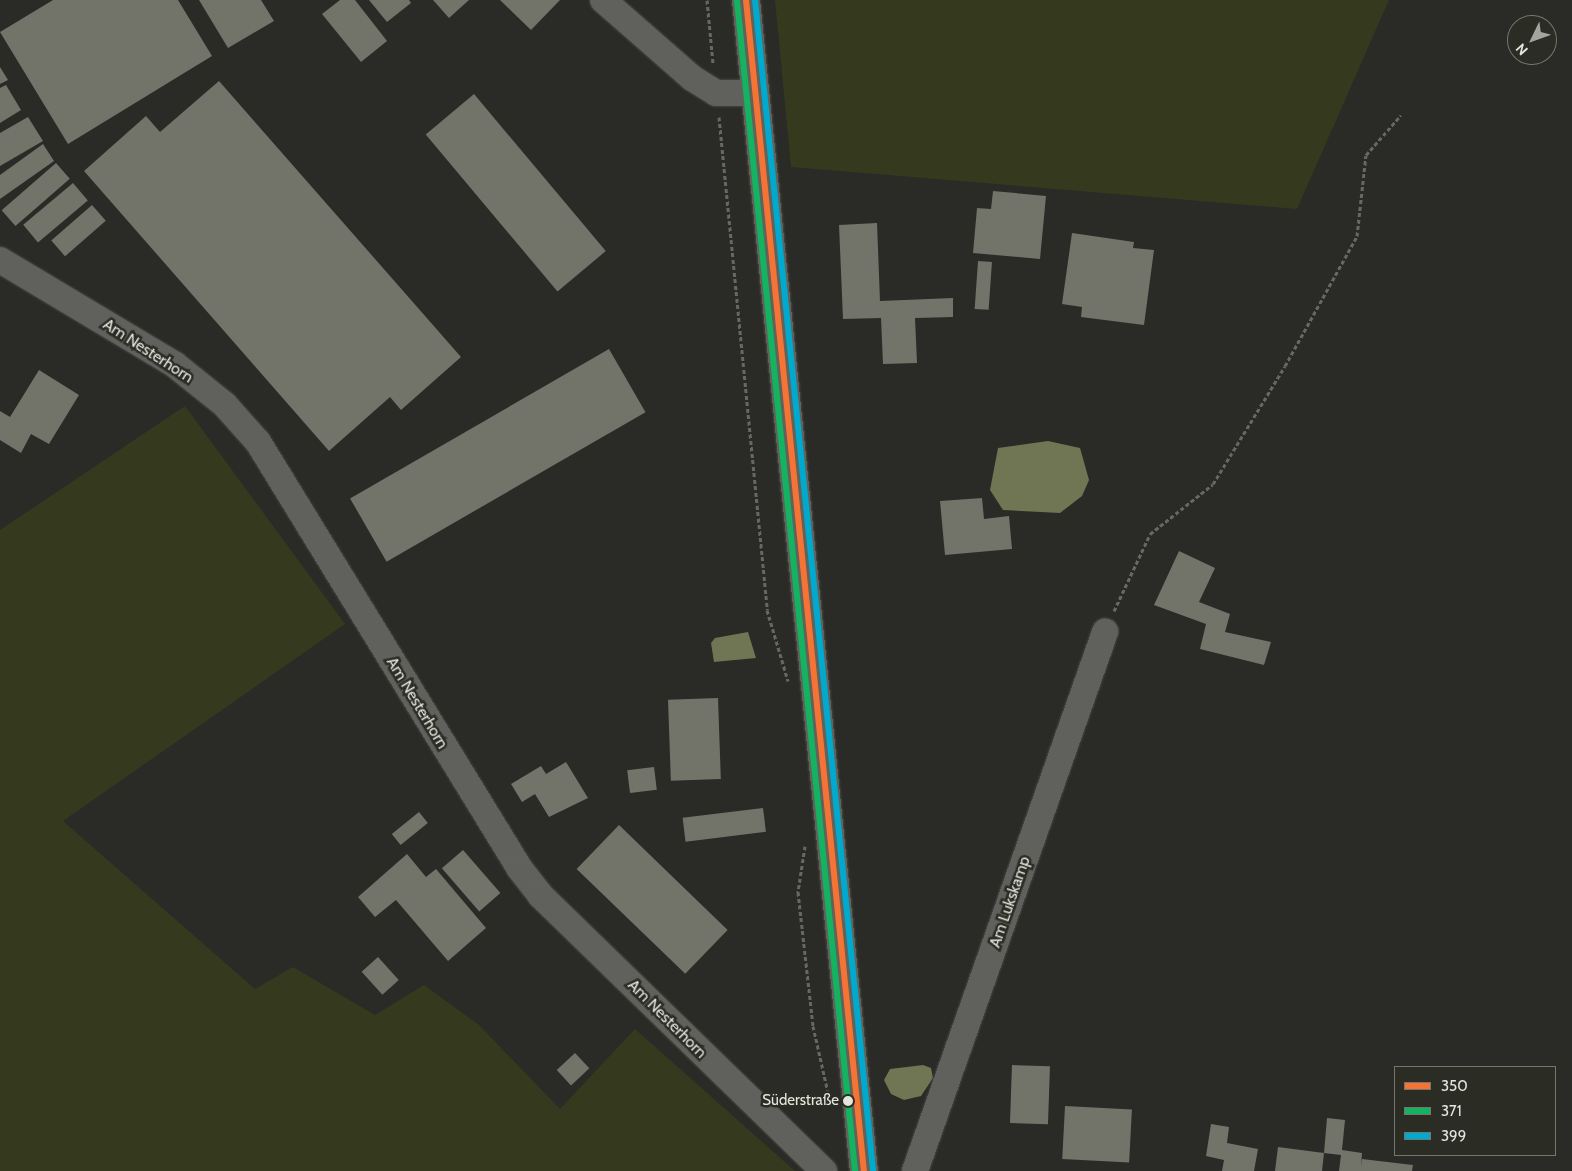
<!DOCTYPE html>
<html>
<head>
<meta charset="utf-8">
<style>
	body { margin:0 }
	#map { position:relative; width:1572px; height:1171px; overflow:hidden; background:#2a2b26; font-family:Cabin,sans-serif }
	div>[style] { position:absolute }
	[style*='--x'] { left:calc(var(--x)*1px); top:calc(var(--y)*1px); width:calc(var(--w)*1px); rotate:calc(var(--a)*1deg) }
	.green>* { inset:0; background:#35391e }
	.water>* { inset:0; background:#707653 }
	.building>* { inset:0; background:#72746a; transform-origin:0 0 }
	.path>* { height:3px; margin-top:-1.5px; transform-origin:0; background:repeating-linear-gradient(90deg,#676865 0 4px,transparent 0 6.5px) }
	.roads { filter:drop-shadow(0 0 1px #494945) drop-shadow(0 0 1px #494945) }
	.street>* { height:26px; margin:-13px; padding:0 13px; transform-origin:13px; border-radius:13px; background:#60615d }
	.secondary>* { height:28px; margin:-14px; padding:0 14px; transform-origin:14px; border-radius:14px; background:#616259 }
	.bus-1>* { height:6px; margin:-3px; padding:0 3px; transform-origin:3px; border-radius:3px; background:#f57335 }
	.bus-2>* { height:6px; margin:-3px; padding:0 3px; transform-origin:3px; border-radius:3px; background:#13b361 }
	.bus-3>* { height:6px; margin:-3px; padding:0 3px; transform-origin:3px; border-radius:3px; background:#00a9ce }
	.dots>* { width:14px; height:14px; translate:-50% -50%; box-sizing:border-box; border:2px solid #2b2d24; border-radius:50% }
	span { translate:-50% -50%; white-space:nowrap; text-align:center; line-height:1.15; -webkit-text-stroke:5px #2b2d24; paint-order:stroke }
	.bus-label { font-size:15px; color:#e4e5df }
	.right { translate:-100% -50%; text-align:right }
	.street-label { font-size:16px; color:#e4e5df }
	.legend { position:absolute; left:1394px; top:1066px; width:162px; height:90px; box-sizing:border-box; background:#2b2d24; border:1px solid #75776f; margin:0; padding:6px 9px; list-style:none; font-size:15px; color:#e4e5df }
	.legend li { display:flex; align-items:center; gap:10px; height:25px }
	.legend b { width:25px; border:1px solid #75776f }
	.north { position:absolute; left:1507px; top:15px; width:50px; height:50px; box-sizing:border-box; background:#2b2d24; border:1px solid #75776f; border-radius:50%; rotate:228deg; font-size:14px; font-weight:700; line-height:20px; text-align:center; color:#e4e5df }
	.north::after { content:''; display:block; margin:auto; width:18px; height:22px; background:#a3a49e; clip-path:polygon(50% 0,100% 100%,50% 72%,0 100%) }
</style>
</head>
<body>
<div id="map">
	<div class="green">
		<div style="clip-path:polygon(775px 0,1389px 0,1297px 209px,791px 167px)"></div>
		<div style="clip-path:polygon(185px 406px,345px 624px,63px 821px,255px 989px,293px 967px,375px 1015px,424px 985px,479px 1025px,560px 1109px,635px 1029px,795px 1171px,0 1171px,0 530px)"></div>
	</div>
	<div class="water">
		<div style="clip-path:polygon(1048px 441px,1080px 448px,1089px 480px,1082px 496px,1060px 513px,1003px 510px,990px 490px,998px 448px)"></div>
		<div style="clip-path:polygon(748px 632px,756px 658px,714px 662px,711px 643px,715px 638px)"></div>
		<div style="clip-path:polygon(923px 1065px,931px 1068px,933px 1078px,921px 1096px,904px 1100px,891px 1094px,884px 1080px,890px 1069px)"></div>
	</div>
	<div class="building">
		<div style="clip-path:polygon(53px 0,178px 0,212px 56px,68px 144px,0 32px)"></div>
		<div style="clip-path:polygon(199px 0,261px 0,274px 21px,228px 48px)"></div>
		<div style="clip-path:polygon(340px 0,355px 0,387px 41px,361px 62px,322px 14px)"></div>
		<div style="clip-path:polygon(369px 0,409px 0,411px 3px,387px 22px)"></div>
		<div style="clip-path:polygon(433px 0,469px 0,449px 18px)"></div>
		<div style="clip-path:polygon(500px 0,560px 0,531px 30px)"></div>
		<div style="clip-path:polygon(0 67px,8px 80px,0 84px)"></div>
		<div style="clip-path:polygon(219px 81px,461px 357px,401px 410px,390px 397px,329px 451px,84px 171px,146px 116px,160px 132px)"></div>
		<div style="clip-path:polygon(6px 85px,21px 110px,0 123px,0 88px)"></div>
		<div style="left:474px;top:94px;width:205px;height:63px;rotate:50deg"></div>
		<div style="clip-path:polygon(28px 117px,43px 141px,0 166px,0 133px)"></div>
		<div style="clip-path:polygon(43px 144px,54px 161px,0 199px,0 175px)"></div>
		<div style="left:56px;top:163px;width:21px;height:72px;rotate:49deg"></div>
		<div style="left:73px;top:183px;width:23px;height:65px;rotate:50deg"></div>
		<div style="clip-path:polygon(993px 191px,1046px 196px,1040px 259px,973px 253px,977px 208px,991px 209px)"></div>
		<div style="left:92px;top:205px;width:21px;height:54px;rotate:49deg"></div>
		<div style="clip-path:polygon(877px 223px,880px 301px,953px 298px,953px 317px,915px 318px,917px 363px,883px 364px,881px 318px,843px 319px,839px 225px)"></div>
		<div style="clip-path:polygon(1072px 233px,1134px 242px,1133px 248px,1154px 250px,1144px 325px,1081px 317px,1082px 307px,1062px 304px)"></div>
		<div style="left:978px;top:261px;width:14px;height:48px;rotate:4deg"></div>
		<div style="left:609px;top:349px;width:73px;height:299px;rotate:60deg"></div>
		<div style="clip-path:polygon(39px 370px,79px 395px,49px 444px,31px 434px,21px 453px,0 440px,0 411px,10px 417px)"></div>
		<div style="clip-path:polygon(982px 498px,984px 519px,1009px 516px,1012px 549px,945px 555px,940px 501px)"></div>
		<div style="clip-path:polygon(1179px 551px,1215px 568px,1199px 602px,1230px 614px,1225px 632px,1271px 642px,1264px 665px,1200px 649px,1206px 624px,1154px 605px)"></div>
		<div style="left:718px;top:698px;width:81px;height:50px;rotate:88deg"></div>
		<div style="clip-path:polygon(566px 762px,588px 798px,549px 817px,535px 794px,522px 802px,511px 784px,541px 766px,546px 774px)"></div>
		<div style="left:654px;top:767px;width:23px;height:27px;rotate:83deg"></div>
		<div style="left:763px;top:808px;width:24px;height:81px;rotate:83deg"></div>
		<div style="left:419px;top:812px;width:14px;height:35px;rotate:51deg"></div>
		<div style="left:619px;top:825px;width:151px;height:61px;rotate:44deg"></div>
		<div style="left:463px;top:850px;width:57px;height:28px;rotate:49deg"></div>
		<div style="clip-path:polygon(407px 854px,426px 877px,436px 869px,486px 928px,448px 961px,396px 900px,375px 917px,358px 897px)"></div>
		<div style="left:378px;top:957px;width:31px;height:22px;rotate:48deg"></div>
		<div style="left:575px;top:1053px;width:21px;height:25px;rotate:47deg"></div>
		<div style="left:1012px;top:1065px;width:38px;height:58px;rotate:2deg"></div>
		<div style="left:1065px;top:1106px;width:67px;height:53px;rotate:3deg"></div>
		<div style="clip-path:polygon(1327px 1118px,1345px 1120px,1342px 1150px,1362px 1153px,1361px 1167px,1362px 1159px,1413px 1165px,1412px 1171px,1339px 1171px,1341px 1155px,1324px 1153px)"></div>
		<div style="clip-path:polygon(1211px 1124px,1229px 1127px,1227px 1143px,1258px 1149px,1254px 1171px,1222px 1171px,1224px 1160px,1206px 1156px)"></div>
		<div style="clip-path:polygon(1278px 1147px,1324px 1153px,1322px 1171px,1275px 1171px)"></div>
	</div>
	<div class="path">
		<div style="--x:707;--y:0;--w:64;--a:84.6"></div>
		<div style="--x:719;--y:117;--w:495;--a:84.4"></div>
		<div style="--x:767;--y:610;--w:74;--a:73.5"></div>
		<div style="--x:1114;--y:611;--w:85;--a:-64.9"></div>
		<div style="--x:1150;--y:534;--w:80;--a:-38.4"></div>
		<div style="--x:1213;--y:484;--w:138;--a:-58.6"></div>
		<div style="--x:1285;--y:366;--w:149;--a:-61"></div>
		<div style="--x:1357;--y:236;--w:81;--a:-83.7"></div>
		<div style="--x:1366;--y:155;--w:53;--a:-48.8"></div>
		<div style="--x:805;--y:846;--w:47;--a:98.7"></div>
		<div style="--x:798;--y:892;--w:135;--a:83.6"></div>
		<div style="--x:813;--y:1026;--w:82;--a:77.3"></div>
	</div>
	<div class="roads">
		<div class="street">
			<div style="--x:603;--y:0;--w:118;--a:41.2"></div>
			<div style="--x:692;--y:78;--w:28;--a:32"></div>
			<div style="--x:716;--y:93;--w:39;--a:0"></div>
			<div style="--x:0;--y:260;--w:203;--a:30.9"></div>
			<div style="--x:174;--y:364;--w:65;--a:38.8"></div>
			<div style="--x:225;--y:405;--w:50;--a:48.3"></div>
			<div style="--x:258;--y:442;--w:501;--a:58.47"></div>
			<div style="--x:520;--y:869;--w:34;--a:52"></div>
			<div style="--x:541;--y:896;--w:395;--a:44.2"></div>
			<div style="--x:915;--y:1171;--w:572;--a:-70.58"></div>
		</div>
		<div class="secondary">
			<div style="--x:746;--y:0;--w:1177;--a:84.25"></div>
		</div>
	</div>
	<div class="bus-1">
		<div style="--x:746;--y:0;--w:1177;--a:84.25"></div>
	</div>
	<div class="bus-2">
		<div style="--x:737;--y:1;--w:1176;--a:84.24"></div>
	</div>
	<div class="bus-3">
		<div style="--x:755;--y:0;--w:1176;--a:84.24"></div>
	</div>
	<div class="dots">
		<div style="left:848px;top:1101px;background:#e4e5df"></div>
	</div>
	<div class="bus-label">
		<span class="right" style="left:839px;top:1101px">Süderstraße</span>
	</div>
	<div class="street-label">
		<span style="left:148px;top:351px;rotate:33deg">Am Nesterhorn</span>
		<span style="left:417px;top:703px;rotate:59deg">Am Nesterhorn</span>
		<span style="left:1010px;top:902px;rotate:-71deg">Am Lukskamp</span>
		<span style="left:667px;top:1019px;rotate:45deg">Am Nesterhorn</span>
	</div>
	<ul class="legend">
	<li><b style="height:6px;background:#f57335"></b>350</li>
	<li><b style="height:6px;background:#13b361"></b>371</li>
	<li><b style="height:6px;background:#00a9ce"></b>399</li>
	</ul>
	<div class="north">N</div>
</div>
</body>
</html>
